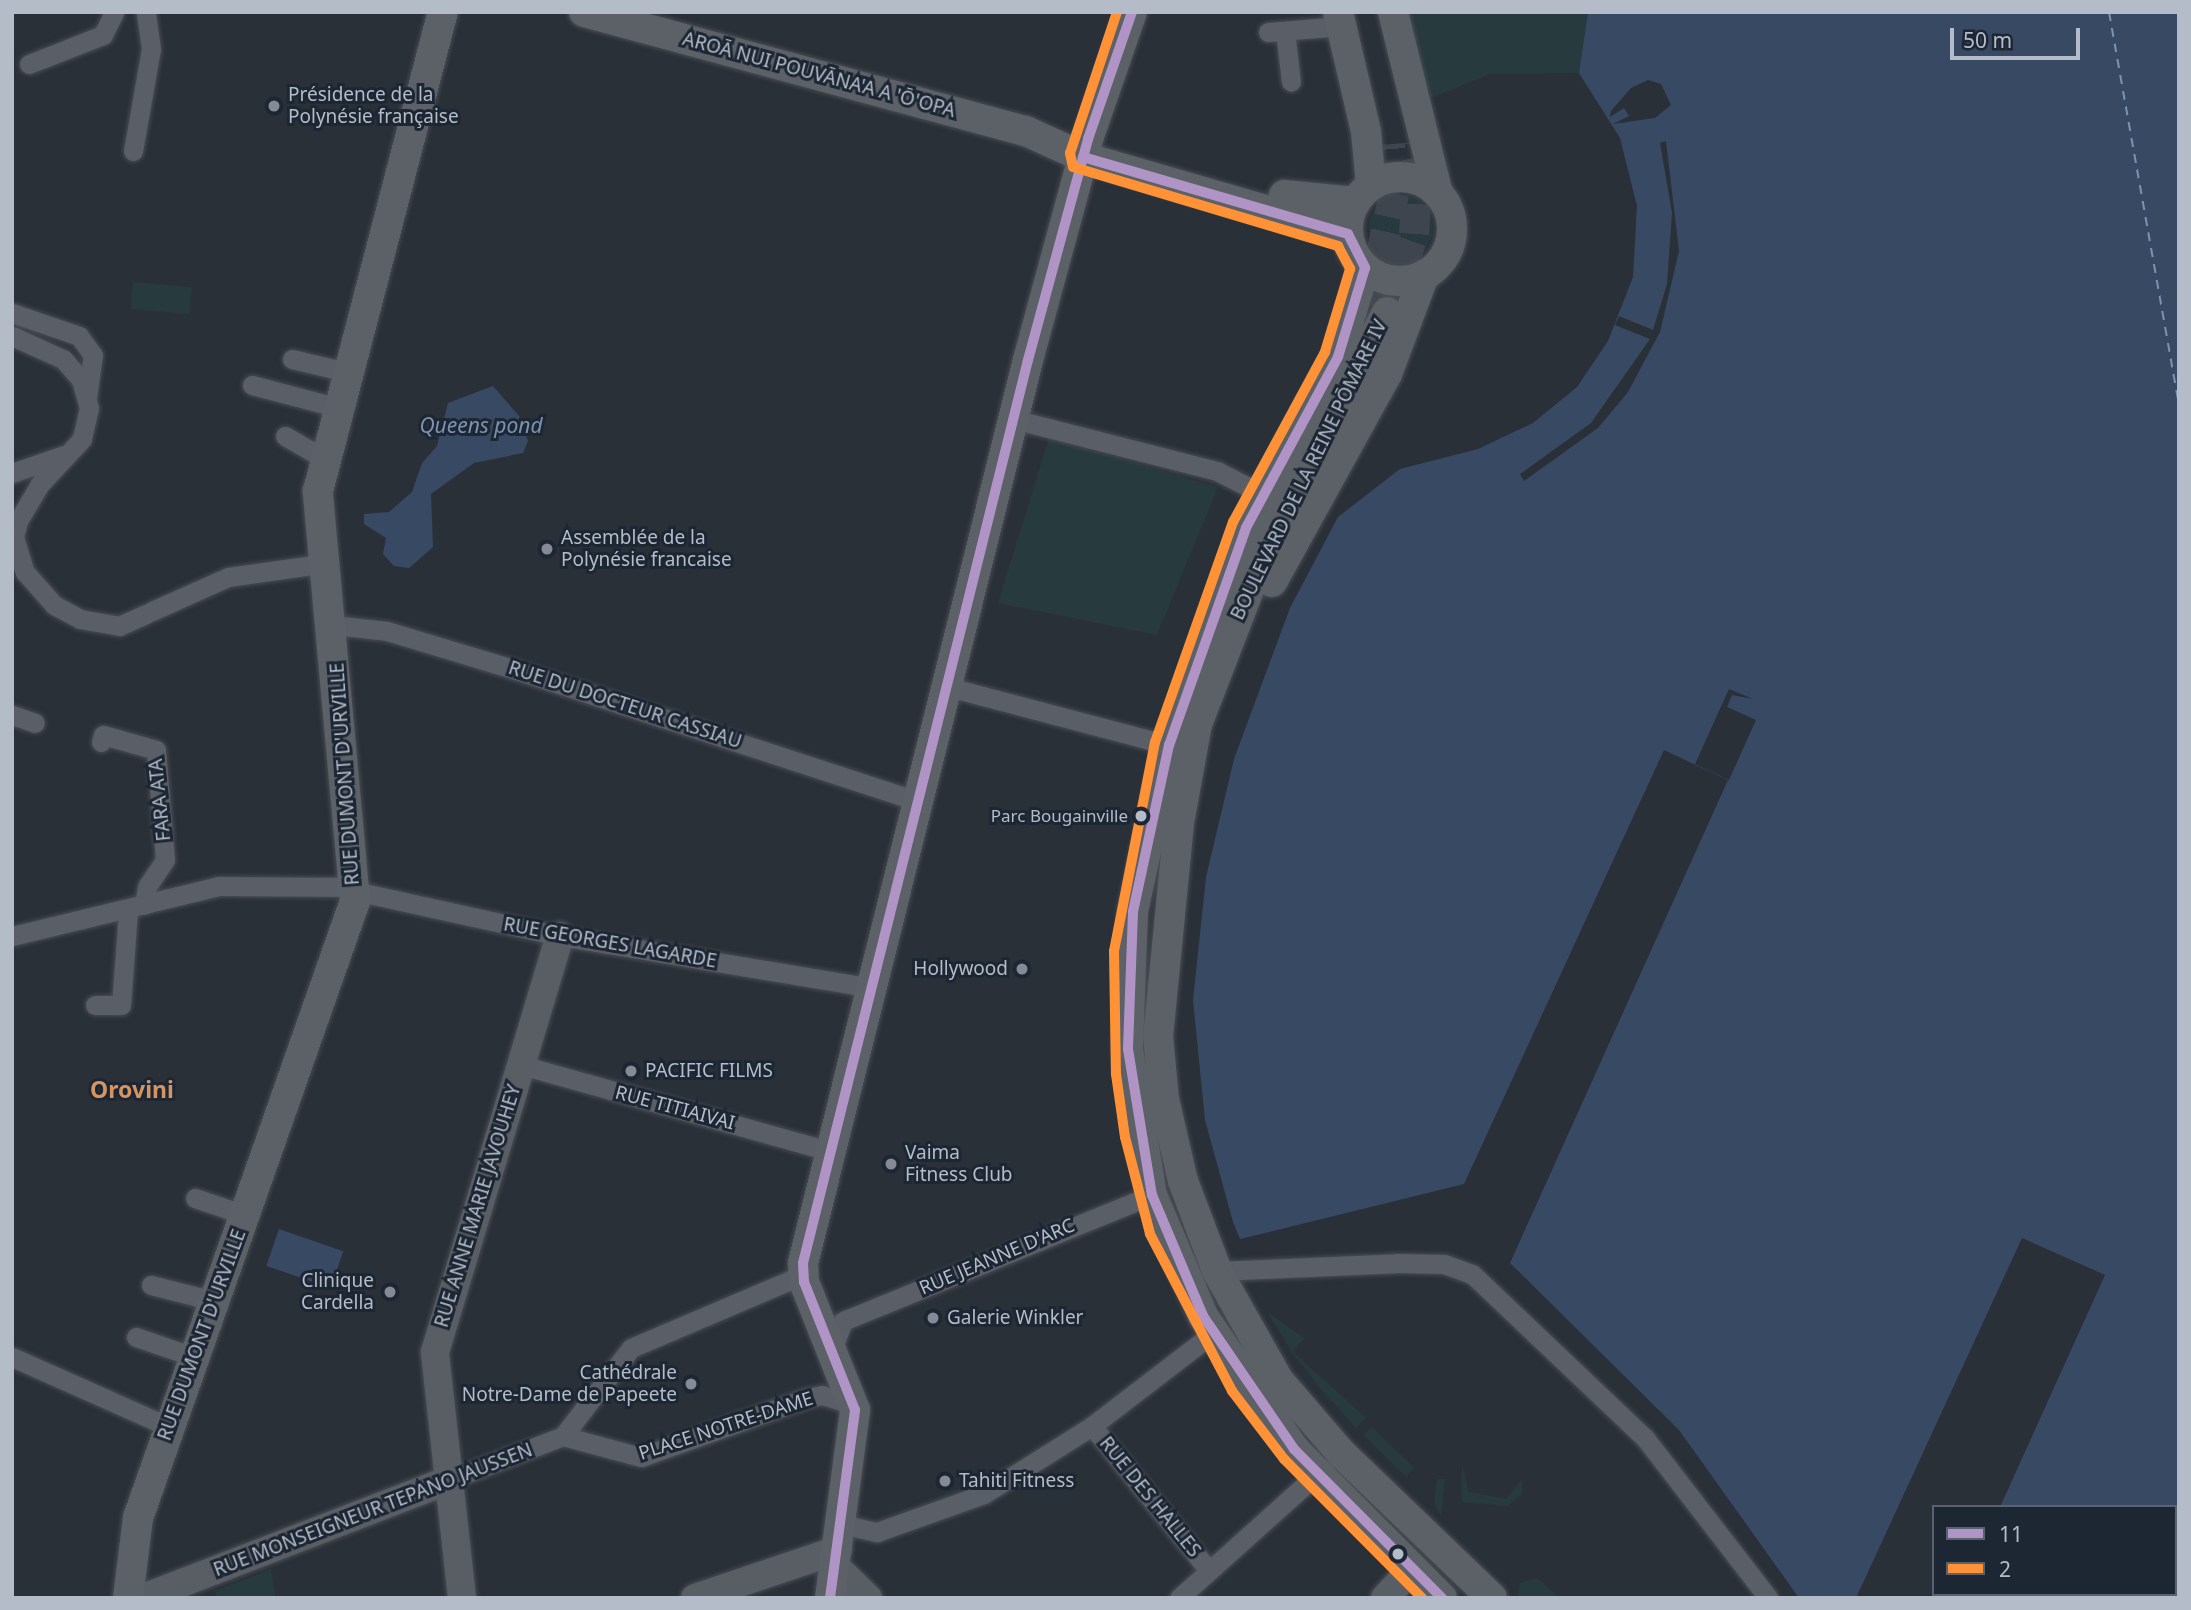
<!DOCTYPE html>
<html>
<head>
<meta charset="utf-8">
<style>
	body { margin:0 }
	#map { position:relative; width:2191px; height:1610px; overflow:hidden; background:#2a3038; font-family:"Noto Sans",sans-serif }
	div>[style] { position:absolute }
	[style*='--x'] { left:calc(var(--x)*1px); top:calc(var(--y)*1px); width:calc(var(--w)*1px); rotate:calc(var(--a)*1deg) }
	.green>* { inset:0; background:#273a3e; transform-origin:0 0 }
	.round { border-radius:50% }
	.water>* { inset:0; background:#384963; transform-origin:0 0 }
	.pier>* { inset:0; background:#2a3038 }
	.ferry>* { height:2px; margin-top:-1px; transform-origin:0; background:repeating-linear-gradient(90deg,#7c92b1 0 9px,transparent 0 16px) }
	.primary-tunnel>* { height:30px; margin-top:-15px; transform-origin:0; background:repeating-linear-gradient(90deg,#3f454e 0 30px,transparent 0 45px) }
	.roads { filter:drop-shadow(0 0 2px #484c53) drop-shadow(0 0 2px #484c53) }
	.street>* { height:19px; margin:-9.5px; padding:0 9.5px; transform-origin:9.5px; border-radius:9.5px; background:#5a5e66 }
	.secondary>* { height:28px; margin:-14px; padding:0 14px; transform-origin:14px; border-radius:14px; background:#595d64 }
	.primary>* { height:30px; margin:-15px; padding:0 15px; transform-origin:15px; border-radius:15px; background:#5c6168 }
	.primary>.ring { margin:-15px; padding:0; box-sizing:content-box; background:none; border:30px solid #5c6168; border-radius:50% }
	.bus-1>* { height:10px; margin:-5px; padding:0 5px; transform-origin:5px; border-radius:5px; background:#b194c6 }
	.bus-2>* { height:10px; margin:-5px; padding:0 5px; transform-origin:5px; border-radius:5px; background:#ff9236 }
	.dots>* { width:19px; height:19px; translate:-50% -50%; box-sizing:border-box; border:4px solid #1d2633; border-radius:50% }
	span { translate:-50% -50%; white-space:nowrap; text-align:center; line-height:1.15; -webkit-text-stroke:6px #1d2633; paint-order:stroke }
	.bus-label { font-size:17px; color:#b4bcc9 }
	.right { translate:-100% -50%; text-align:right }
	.street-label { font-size:19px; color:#b4bcc9 }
	.poi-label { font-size:19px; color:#b4bcc9 }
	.left { translate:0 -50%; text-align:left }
	.water-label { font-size:21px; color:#7c92b1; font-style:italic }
	.quarter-label { font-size:23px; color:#d59563; font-weight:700 }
	.frame { position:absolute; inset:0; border:14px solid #b4bcc9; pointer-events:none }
	.legend { position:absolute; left:1932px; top:1505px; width:245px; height:91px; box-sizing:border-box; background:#1d2633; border:2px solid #59626f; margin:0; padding:9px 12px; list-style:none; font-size:21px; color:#b4bcc9 }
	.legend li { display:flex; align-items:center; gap:14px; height:35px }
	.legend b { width:35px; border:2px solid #59626f }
	.scale { position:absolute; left:1950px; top:28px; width:130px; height:32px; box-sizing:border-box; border:4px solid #b4bcc9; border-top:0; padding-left:9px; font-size:21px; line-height:24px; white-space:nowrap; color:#b4bcc9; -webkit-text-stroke:5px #1d2633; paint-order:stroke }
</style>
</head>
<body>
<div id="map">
	<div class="green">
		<div style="clip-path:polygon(1405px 12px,1588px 12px,1579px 73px,1491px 74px,1431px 98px)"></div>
		<div class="round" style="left:1369px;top:195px;width:64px;height:64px"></div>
		<div style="left:133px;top:282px;width:59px;height:27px;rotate:5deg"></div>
		<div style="clip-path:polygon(1049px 438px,1218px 487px,1157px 635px,998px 603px)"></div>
		<div style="clip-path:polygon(1267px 1312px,1304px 1338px,1293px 1352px,1366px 1418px,1356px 1428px,1319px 1387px,1292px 1352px)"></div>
		<div style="left:1372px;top:1427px;width:59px;height:12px;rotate:44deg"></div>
		<div style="clip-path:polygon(1462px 1464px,1469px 1492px,1506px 1499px,1522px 1479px,1522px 1494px,1508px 1506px,1462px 1502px)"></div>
		<div style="clip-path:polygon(1437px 1479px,1445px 1479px,1441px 1516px,1434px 1502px)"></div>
		<div style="clip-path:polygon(271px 1569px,276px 1598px,217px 1598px,215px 1591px)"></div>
		<div style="clip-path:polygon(1537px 1578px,1542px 1582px,1559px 1598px,1518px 1598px,1520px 1583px)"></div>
	</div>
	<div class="water">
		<div style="clip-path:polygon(1588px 12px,2179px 12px,2179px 1598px,1958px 1598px,2175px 1594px,2175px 1507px,2000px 1507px,2105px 1275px,2022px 1238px,1856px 1598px,1799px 1598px,1679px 1430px,1510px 1263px,1728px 780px,1664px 750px,1464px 1184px,1240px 1239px,1233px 1222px,1205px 1120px,1193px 1000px,1206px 877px,1234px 759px,1290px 608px,1338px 517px,1400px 469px,1478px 449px,1533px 423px,1577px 387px,1608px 341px,1633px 277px,1637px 206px,1620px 138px,1579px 73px)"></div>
		<div style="clip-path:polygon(493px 386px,519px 416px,528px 441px,523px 453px,474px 463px,431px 494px,433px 547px,409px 568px,394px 566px,383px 554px,386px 538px,364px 524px,364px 514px,389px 512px,412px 492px,422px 463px,437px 446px,448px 403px)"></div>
		<div style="left:279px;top:1229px;width:68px;height:39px;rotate:19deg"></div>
	</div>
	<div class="pier">
		<div style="clip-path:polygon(1648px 80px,1661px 84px,1671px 105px,1655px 118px,1613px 124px,1629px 116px,1624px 108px,1610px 117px,1611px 111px,1631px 88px)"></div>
		<div style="clip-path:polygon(1666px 141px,1679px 251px,1660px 332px,1628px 392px,1598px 428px,1524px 481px,1520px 474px,1591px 423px,1650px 339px,1615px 325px,1619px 316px,1653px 330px,1667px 284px,1672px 213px,1660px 143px)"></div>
		<div style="clip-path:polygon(1729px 689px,1753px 699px,1732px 695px,1727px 707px,1756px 720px,1729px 780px,1695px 764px)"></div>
	</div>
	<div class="ferry">
		<div style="--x:2109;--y:12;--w:399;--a:79.9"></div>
		<div style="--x:2178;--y:12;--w:7;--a:82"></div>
	</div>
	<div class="primary-tunnel">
		<div style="--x:1370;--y:305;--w:114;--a:-77.8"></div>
		<div style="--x:1394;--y:194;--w:50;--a:-94.6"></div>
		<div style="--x:1387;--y:312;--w:83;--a:-70.9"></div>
		<div style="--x:1414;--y:234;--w:46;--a:-86.3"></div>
		<div style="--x:1417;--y:188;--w:46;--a:-102.5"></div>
	</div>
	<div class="roads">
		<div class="street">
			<div style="--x:1285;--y:31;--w:51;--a:83.3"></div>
			<div style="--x:1268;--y:32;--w:74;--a:-4.6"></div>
			<div style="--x:29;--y:64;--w:79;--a:-21.4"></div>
			<div style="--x:103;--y:35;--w:25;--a:-64"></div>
			<div style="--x:133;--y:151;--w:104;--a:-80"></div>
			<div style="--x:151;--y:49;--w:37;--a:-98"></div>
			<div style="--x:12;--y:313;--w:71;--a:18.9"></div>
			<div style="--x:79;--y:336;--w:24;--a:54"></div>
			<div style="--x:93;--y:355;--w:43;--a:97.9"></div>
			<div style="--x:12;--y:336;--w:56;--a:24.3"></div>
			<div style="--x:63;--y:359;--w:28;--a:49"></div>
			<div style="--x:81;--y:380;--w:29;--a:74"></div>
			<div style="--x:89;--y:408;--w:32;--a:103"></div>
			<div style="--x:82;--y:439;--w:62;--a:133"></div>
			<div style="--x:40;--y:484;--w:43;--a:120.7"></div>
			<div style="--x:18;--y:521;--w:16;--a:104"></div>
			<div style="--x:14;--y:537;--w:37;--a:73"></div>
			<div style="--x:25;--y:572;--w:44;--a:48.7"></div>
			<div style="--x:54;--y:605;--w:30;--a:28"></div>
			<div style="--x:80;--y:619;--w:40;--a:10"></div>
			<div style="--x:119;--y:626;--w:30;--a:-24"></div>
			<div style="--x:292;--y:359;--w:56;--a:13.5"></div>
			<div style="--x:252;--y:385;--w:87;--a:14.7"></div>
			<div style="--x:1013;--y:419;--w:211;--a:14.3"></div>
			<div style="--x:1217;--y:471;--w:36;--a:27"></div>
			<div style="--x:1249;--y:487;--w:19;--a:65"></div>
			<div style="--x:285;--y:436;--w:44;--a:30.1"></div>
			<div style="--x:12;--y:473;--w:55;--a:-19.1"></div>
			<div style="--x:152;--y:611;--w:83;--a:-24.1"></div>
			<div style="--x:228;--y:577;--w:99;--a:-8.1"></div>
			<div style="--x:333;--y:625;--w:54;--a:6.3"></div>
			<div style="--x:387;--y:631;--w:132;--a:16.8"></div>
			<div style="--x:513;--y:669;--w:422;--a:18.1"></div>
			<div style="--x:945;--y:686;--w:232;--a:14.8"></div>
			<div style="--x:12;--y:715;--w:24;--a:19"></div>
			<div style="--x:101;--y:742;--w:7;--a:-74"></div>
			<div style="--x:103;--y:735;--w:55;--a:15.8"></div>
			<div style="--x:156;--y:750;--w:110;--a:85.3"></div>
			<div style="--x:165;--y:860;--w:32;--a:124"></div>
			<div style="--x:147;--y:887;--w:18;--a:99"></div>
			<div style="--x:355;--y:891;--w:210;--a:12.4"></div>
			<div style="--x:560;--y:936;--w:312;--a:9.4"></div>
			<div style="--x:12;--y:936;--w:212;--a:-13.6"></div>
			<div style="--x:218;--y:886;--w:137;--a:0.4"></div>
			<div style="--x:95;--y:1005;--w:26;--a:0"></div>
			<div style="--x:121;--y:1005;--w:94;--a:-85.7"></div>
			<div style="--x:521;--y:1065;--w:319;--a:15.6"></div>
			<div style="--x:195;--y:1198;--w:53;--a:18.8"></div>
			<div style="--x:1217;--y:1271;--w:180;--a:-2.5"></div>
			<div style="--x:1397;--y:1263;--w:47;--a:1.2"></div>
			<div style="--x:1444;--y:1264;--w:30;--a:20"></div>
			<div style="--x:1472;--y:1274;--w:238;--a:43.5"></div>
			<div style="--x:1645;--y:1438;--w:202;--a:52.4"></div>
			<div style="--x:151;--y:1285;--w:65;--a:14.3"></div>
			<div style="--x:136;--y:1337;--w:61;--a:19"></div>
			<div style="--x:832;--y:1350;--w:31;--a:-69"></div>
			<div style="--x:843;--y:1321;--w:334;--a:-22.2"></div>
			<div style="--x:12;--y:1357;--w:172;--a:24"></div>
			<div style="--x:1092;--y:1426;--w:184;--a:51"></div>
			<div style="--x:563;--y:1436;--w:81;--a:15.1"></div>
			<div style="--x:641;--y:1457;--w:176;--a:-19.6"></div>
			<div style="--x:807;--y:1398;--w:15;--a:-11"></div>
			<div style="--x:822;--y:1395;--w:34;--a:17"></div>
			<div style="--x:563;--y:1436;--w:111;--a:-52.3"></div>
			<div style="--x:631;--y:1348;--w:186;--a:-23.1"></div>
			<div style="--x:444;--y:1482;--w:128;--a:-21.1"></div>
			<div style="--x:841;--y:1524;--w:37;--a:13"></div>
			<div style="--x:877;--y:1532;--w:114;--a:-19.6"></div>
			<div style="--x:984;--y:1494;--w:128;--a:-32.2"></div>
			<div style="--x:1092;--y:1426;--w:153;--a:-37.5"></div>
			<div style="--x:1179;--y:1598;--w:186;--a:-41.9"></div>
		</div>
		<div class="secondary">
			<div style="--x:835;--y:1566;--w:46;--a:44.1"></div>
			<div style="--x:143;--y:1598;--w:323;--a:-21.1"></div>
			<div style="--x:462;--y:1598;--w:247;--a:-96.3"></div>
			<div style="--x:435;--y:1352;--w:434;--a:-73.3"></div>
			<div style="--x:695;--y:1598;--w:151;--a:-18.6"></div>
			<div style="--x:1385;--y:1598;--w:40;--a:-47"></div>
		</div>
		<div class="primary">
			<div style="--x:584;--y:12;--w:458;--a:15.1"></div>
			<div style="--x:1026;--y:131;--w:63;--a:24.5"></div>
			<div style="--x:1083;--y:157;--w:276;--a:16.2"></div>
			<div style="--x:1338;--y:12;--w:122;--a:76.8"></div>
			<div style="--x:1366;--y:131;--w:55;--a:84.8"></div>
			<div style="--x:1393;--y:12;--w:187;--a:76.1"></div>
			<div class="ring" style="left:1348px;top:177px;width:74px;height:74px"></div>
			<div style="--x:1284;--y:195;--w:72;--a:5.6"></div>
			<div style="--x:1365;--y:268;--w:93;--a:106.9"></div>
			<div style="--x:1338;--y:357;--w:194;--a:118.3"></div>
			<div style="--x:1246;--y:528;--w:230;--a:109.5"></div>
			<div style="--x:1169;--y:745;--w:171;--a:102.2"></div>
			<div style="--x:1133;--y:912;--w:137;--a:92.1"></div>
			<div style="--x:1128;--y:1049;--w:148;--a:80.7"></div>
			<div style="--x:1152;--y:1195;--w:131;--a:67.1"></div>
			<div style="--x:1203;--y:1316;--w:161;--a:55.6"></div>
			<div style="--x:1294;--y:1449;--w:210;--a:45.2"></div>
			<div style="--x:1387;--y:312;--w:280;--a:117"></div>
			<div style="--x:1260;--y:561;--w:175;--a:111.1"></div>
			<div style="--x:1197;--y:724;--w:101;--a:100.3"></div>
			<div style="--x:1179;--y:823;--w:214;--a:95.6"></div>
			<div style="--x:1158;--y:1036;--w:63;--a:84.6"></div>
			<div style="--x:1164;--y:1099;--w:84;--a:77"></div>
			<div style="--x:1183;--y:1181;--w:96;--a:69.3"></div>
			<div style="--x:1217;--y:1271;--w:126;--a:60.6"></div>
			<div style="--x:1279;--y:1381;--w:95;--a:49.3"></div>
			<div style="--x:1341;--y:1453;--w:209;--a:43.8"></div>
			<div style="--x:1272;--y:582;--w:238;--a:-61.1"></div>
			<div style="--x:1387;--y:374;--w:106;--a:-69.5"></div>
			<div style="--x:128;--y:1598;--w:81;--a:-82.9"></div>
			<div style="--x:138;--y:1518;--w:654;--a:-70.62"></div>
			<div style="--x:355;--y:901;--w:412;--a:-95.2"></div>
			<div style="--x:318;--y:491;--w:495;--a:-75.4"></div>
			<div style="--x:830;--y:1598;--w:190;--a:-82.4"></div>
			<div style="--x:855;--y:1410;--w:138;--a:-111.7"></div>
			<div style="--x:804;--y:1282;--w:19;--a:-93"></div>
			<div style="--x:803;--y:1263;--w:931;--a:-76.01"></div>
			<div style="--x:1028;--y:360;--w:229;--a:-74.8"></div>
			<div style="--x:1088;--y:139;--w:134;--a:-70.9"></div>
		</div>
	</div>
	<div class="bus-1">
		<div style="--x:1083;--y:157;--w:276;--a:16.2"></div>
		<div style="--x:1348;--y:234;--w:38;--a:63"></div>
		<div style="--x:1365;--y:268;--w:93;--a:106.9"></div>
		<div style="--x:1338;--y:357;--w:194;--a:118.3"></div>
		<div style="--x:1246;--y:528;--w:230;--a:109.5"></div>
		<div style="--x:1169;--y:745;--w:171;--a:102.2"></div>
		<div style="--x:1133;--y:912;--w:137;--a:92.1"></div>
		<div style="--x:1128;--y:1049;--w:148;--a:80.7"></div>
		<div style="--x:1152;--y:1195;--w:131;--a:67.1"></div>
		<div style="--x:1203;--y:1316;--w:161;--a:55.6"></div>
		<div style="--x:1294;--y:1449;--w:210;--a:45.2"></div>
		<div style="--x:830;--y:1598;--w:190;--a:-82.4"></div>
		<div style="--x:855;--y:1410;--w:138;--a:-111.7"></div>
		<div style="--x:804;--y:1282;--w:19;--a:-93"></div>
		<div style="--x:803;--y:1263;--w:931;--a:-76.01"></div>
		<div style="--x:1028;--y:360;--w:229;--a:-74.8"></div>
		<div style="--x:1088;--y:139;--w:134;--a:-70.9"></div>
	</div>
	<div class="bus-2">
		<div style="--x:1117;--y:12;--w:149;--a:108.4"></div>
		<div style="--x:1070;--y:153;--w:14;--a:78"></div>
		<div style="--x:1073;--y:167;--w:277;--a:16.6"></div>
		<div style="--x:1338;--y:246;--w:26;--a:62"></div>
		<div style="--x:1350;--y:269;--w:87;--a:106.8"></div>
		<div style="--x:1325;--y:352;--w:193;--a:118.4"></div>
		<div style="--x:1233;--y:522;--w:233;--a:109.5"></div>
		<div style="--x:1155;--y:742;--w:213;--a:101.1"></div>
		<div style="--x:1114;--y:951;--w:123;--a:89.1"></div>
		<div style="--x:1116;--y:1074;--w:64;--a:81.9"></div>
		<div style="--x:1125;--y:1137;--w:100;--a:75.5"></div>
		<div style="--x:1150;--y:1234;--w:177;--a:62.4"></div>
		<div style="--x:1232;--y:1391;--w:86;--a:52.6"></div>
		<div style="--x:1284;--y:1459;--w:196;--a:45.2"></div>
	</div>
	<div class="dots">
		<div style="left:274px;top:106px;background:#848b96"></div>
		<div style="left:547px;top:549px;background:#848b96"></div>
		<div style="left:1141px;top:816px;background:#b4bcc9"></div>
		<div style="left:1022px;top:969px;background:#848b96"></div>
		<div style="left:631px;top:1071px;background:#848b96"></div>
		<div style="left:891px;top:1164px;background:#848b96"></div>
		<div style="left:390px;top:1292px;background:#848b96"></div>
		<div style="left:933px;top:1318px;background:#848b96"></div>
		<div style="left:691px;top:1384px;background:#848b96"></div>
		<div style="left:945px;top:1481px;background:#848b96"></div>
		<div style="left:1398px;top:1554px;background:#b4bcc9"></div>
	</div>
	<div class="bus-label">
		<span class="right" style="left:1128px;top:816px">Parc Bougainville</span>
	</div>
	<div class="street-label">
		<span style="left:819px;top:75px;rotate:15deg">AROĀ NUI POUVĀNA'A A 'Ō'OPA</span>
		<span style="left:1309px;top:470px;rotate:-64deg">BOULEVARD DE LA REINE PŌMARE IV</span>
		<span style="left:625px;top:705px;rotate:18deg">RUE DU DOCTEUR CASSIAU</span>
		<span style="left:345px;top:774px;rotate:-94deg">RUE DUMONT D'URVILLE</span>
		<span style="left:160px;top:800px;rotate:-96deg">FARA ATA</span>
		<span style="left:610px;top:943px;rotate:10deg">RUE GEORGES LAGARDE</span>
		<span style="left:675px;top:1108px;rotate:15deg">RUE TITIAIVAI</span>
		<span style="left:478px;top:1206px;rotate:-73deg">RUE ANNE MARIE JAVOUHEY</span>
		<span style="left:997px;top:1257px;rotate:-23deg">RUE JEANNE D'ARC</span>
		<span style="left:202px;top:1335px;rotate:-70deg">RUE DUMONT D'URVILLE</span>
		<span style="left:726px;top:1426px;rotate:-18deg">PLACE NOTRE-DAME</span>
		<span style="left:1150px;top:1497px;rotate:51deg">RUE DES HALLES</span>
		<span style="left:373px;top:1510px;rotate:-21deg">RUE MONSEIGNEUR TEPANO JAUSSEN</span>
	</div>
	<div class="poi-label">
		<span class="left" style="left:288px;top:106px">Présidence de la<br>Polynésie française</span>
		<span class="left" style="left:561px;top:549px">Assemblée de la<br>Polynésie francaise</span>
		<span class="right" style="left:1008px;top:969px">Hollywood</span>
		<span class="left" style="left:645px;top:1071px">PACIFIC FILMS</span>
		<span class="left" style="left:905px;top:1164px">Vaima<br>Fitness Club</span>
		<span class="right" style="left:374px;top:1292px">Clinique<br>Cardella</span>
		<span class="left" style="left:947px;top:1318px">Galerie Winkler</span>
		<span class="right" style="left:677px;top:1384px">Cathédrale<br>Notre-Dame de Papeete</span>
		<span class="left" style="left:959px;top:1481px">Tahiti Fitness</span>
	</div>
	<div class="water-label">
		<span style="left:481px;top:425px">Queens pond</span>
	</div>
	<div class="quarter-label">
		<span style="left:132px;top:1089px">Orovini</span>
	</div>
	<div class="frame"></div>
	<ul class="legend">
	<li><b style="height:9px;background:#b194c6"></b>11</li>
	<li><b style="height:9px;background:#ff9236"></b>2</li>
	</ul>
	<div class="scale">50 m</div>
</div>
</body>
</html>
